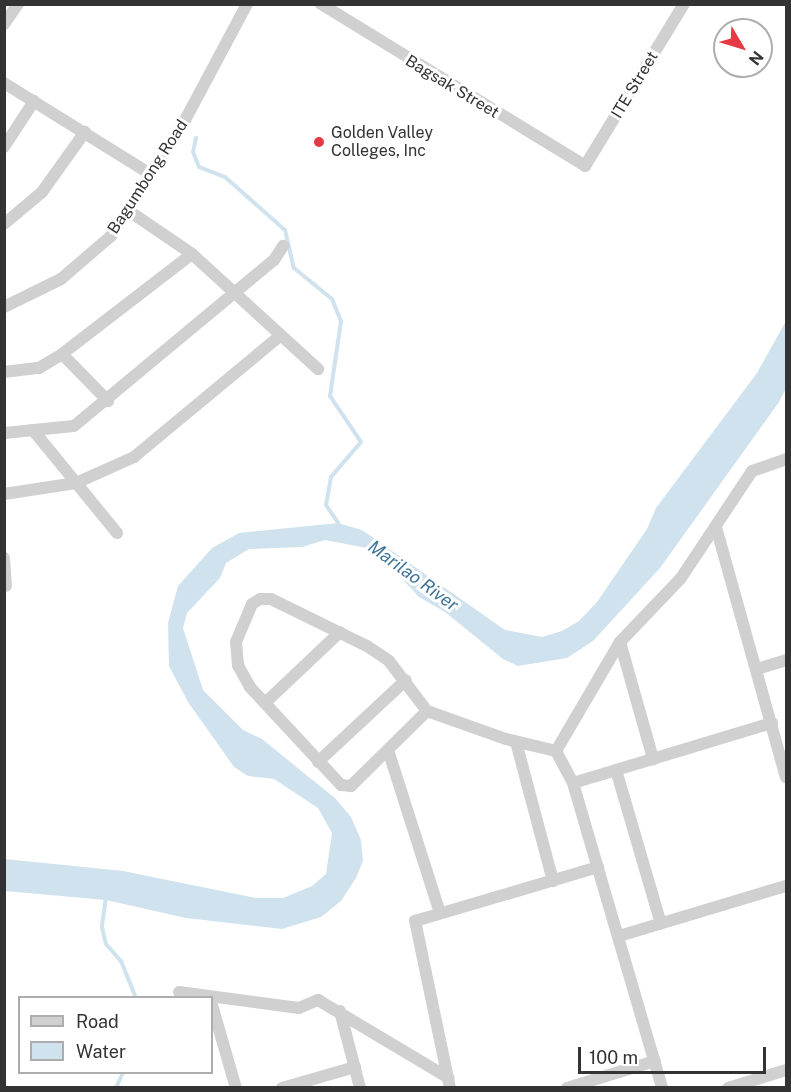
<!DOCTYPE html>
<html>
<head>
<meta charset="utf-8">
<style>
	body { margin:0 }
	#map { position:relative; width:791px; height:1092px; overflow:hidden; background:#fff; font-family:"Public Sans",sans-serif }
	div>[style] { position:absolute }
	[style*='--x'] { left:calc(var(--x)*1px); top:calc(var(--y)*1px); width:calc(var(--w)*1px); rotate:calc(var(--a)*1deg) }
	.water>* { inset:0; background:#cfe2ee }
	.stream>* { height:4px; margin:-2px; padding:0 2px; transform-origin:2px; border-radius:2px; background:#cfe2ee }
	.minor>* { height:12px; margin:-6px; padding:0 6px; transform-origin:6px; border-radius:6px; background:#d0d0d0 }
	.dots>* { width:16px; height:16px; translate:-50% -50%; box-sizing:border-box; border:3px solid #fff; border-radius:50% }
	span { translate:-50% -50%; white-space:nowrap; text-align:center; line-height:1.15; -webkit-text-stroke:6px #fff; paint-order:stroke }
	.street-label { font-size:16px; color:#333 }
	.poi-label { font-size:16px; color:#333 }
	.left { translate:0 -50%; text-align:left }
	.water-label { font-size:18px; color:#3f7597; font-style:italic }
	.frame { position:absolute; inset:0; border:6px solid #333; pointer-events:none }
	.legend { position:absolute; left:18px; top:996px; width:195px; height:78px; box-sizing:border-box; background:#fff; border:2px solid #adadad; margin:0; padding:8px 10px; list-style:none; font-size:18px; color:#333 }
	.legend li { display:flex; align-items:center; gap:12px; height:30px }
	.legend b { width:30px; border:2px solid #adadad }
	.north { position:absolute; left:713px; top:18px; width:60px; height:60px; box-sizing:border-box; background:#fff; border:2px solid #adadad; border-radius:50%; rotate:128deg; font-size:16px; font-weight:700; line-height:24px; text-align:center; color:#333 }
	.north::after { content:''; display:block; margin:auto; width:21px; height:27px; background:#e63946; clip-path:polygon(50% 0,100% 100%,50% 72%,0 100%) }
	.scale { position:absolute; left:578px; top:1047px; width:188px; height:27px; box-sizing:border-box; border:3px solid #333; border-top:0; padding-left:8px; font-size:18px; line-height:21px; white-space:nowrap; color:#333; -webkit-text-stroke:4px #fff; paint-order:stroke }
</style>
</head>
<body>
<div id="map">
	<div class="water">
		<div style="clip-path:polygon(786px 321px,786px 388px,779px 402px,660px 568px,593px 641px,567px 658px,518px 666px,503px 659px,445px 612px,419px 597px,383px 558px,367px 548px,325px 540px,302px 547px,249px 549px,226px 563px,220px 578px,187px 613px,183px 628px,203px 690px,243px 730px,262px 739px,336px 799px,351px 817px,361px 840px,363px 861px,356px 878px,341px 901px,321px 917px,282px 929px,186px 918px,106px 900px,5px 891px,5px 859px,123px 871px,256px 898px,283px 898px,312px 886px,326px 874px,332px 833px,318px 808px,274px 779px,248px 776px,234px 767px,188px 702px,169px 666px,168px 623px,178px 586px,212px 548px,239px 533px,338px 523px,362px 530px,505px 630px,542px 637px,562px 631px,579px 621px,597px 602px,647px 529px,656px 508px,757px 373px)"></div>
	</div>
	<div class="stream">
		<div style="--x:196;--y:138;--w:14;--a:102"></div>
		<div style="--x:193;--y:152;--w:16;--a:68"></div>
		<div style="--x:199;--y:167;--w:28;--a:21"></div>
		<div style="--x:225;--y:177;--w:80;--a:41.5"></div>
		<div style="--x:285;--y:230;--w:39;--a:77"></div>
		<div style="--x:294;--y:268;--w:49;--a:39.2"></div>
		<div style="--x:332;--y:299;--w:24;--a:68"></div>
		<div style="--x:341;--y:321;--w:76;--a:98.3"></div>
		<div style="--x:330;--y:396;--w:55;--a:56"></div>
		<div style="--x:361;--y:442;--w:46;--a:130.6"></div>
		<div style="--x:331;--y:477;--w:28;--a:100"></div>
		<div style="--x:326;--y:505;--w:22;--a:56"></div>
		<div style="--x:106;--y:897;--w:30;--a:98"></div>
		<div style="--x:102;--y:927;--w:17;--a:77"></div>
		<div style="--x:106;--y:944;--w:23;--a:49"></div>
		<div style="--x:121;--y:961;--w:40;--a:68"></div>
		<div style="--x:116;--y:1088;--w:17;--a:-66"></div>
	</div>
	<div class="minor">
		<div style="--x:321;--y:4;--w:310;--a:31.5"></div>
		<div style="--x:585;--y:166;--w:190;--a:-58.6"></div>
		<div style="--x:4;--y:24;--w:24;--a:-55"></div>
		<div style="--x:4;--y:83;--w:174;--a:31.9"></div>
		<div style="--x:4;--y:147;--w:55;--a:-56.9"></div>
		<div style="--x:129;--y:211;--w:76;--a:34.3"></div>
		<div style="--x:192;--y:254;--w:171;--a:42.4"></div>
		<div style="--x:4;--y:224;--w:50;--a:-40.1"></div>
		<div style="--x:42;--y:192;--w:74;--a:-54.4"></div>
		<div style="--x:4;--y:307;--w:64;--a:-26.2"></div>
		<div style="--x:61;--y:279;--w:66;--a:-40.7"></div>
		<div style="--x:111;--y:236;--w:135;--a:-57.4"></div>
		<div style="--x:184;--y:122;--w:134;--a:-61.9"></div>
		<div style="--x:62;--y:354;--w:66;--a:45.6"></div>
		<div style="--x:4;--y:372;--w:35;--a:-7"></div>
		<div style="--x:39;--y:368;--w:27;--a:-31"></div>
		<div style="--x:62;--y:354;--w:164;--a:-37.6"></div>
		<div style="--x:33;--y:430;--w:133;--a:50.8"></div>
		<div style="--x:4;--y:433;--w:70;--a:-5.7"></div>
		<div style="--x:74;--y:426;--w:260;--a:-39.7"></div>
		<div style="--x:274;--y:260;--w:17;--a:-57"></div>
		<div style="--x:4;--y:494;--w:73;--a:-8.7"></div>
		<div style="--x:76;--y:483;--w:64;--a:-24.1"></div>
		<div style="--x:134;--y:457;--w:191;--a:-39.7"></div>
		<div style="--x:716;--y:527;--w:260;--a:74.4"></div>
		<div style="--x:4;--y:558;--w:28;--a:86"></div>
		<div style="--x:620;--y:642;--w:122;--a:74.2"></div>
		<div style="--x:757;--y:669;--w:30;--a:-17"></div>
		<div style="--x:265;--y:703;--w:103;--a:-43.4"></div>
		<div style="--x:427;--y:711;--w:107;--a:135.4"></div>
		<div style="--x:351;--y:786;--w:10;--a:-174"></div>
		<div style="--x:341;--y:785;--w:134;--a:-132.9"></div>
		<div style="--x:250;--y:687;--w:25;--a:-119"></div>
		<div style="--x:238;--y:665;--w:23;--a:-95"></div>
		<div style="--x:236;--y:642;--w:41;--a:-67.2"></div>
		<div style="--x:252;--y:604;--w:9;--a:-32"></div>
		<div style="--x:260;--y:599;--w:11;--a:0"></div>
		<div style="--x:271;--y:599;--w:107;--a:26.1"></div>
		<div style="--x:367;--y:646;--w:27;--a:34"></div>
		<div style="--x:389;--y:661;--w:63;--a:52.8"></div>
		<div style="--x:427;--y:711;--w:84;--a:19.5"></div>
		<div style="--x:506;--y:739;--w:51;--a:13.5"></div>
		<div style="--x:516;--y:742;--w:144;--a:75.1"></div>
		<div style="--x:388;--y:750;--w:171;--a:72.3"></div>
		<div style="--x:556;--y:751;--w:126;--a:-59.6"></div>
		<div style="--x:620;--y:642;--w:88;--a:-46.4"></div>
		<div style="--x:681;--y:578;--w:128;--a:-56.4"></div>
		<div style="--x:752;--y:471;--w:36;--a:-19"></div>
		<div style="--x:556;--y:751;--w:36;--a:62"></div>
		<div style="--x:573;--y:783;--w:318;--a:73.7"></div>
		<div style="--x:318;--y:762;--w:120;--a:-43"></div>
		<div style="--x:616;--y:770;--w:160;--a:73.7"></div>
		<div style="--x:573;--y:783;--w:208;--a:-16.8"></div>
		<div style="--x:619;--y:936;--w:174;--a:-16.7"></div>
		<div style="--x:179;--y:992;--w:121;--a:7.6"></div>
		<div style="--x:299;--y:1008;--w:21;--a:-23"></div>
		<div style="--x:318;--y:1000;--w:152;--a:30.8"></div>
		<div style="--x:212;--y:1005;--w:86;--a:73.9"></div>
		<div style="--x:340;--y:1011;--w:80;--a:75.4"></div>
		<div style="--x:282;--y:1088;--w:76;--a:-16"></div>
		<div style="--x:450;--y:1088;--w:171;--a:-101.8"></div>
		<div style="--x:415;--y:921;--w:191;--a:-16.4"></div>
		<div style="--x:567;--y:1088;--w:92;--a:-17.1"></div>
		<div style="--x:728;--y:1088;--w:61;--a:-17.2"></div>
	</div>
	<div class="dots">
		<div style="left:319px;top:142px;background:#e63946"></div>
	</div>
	<div class="street-label">
		<span style="left:635px;top:85px;rotate:-59deg">ITE Street</span>
		<span style="left:452px;top:87px;rotate:31deg">Bagsak Street</span>
		<span style="left:148px;top:177px;rotate:-57deg">Bagumbong Road</span>
	</div>
	<div class="poi-label">
		<span class="left" style="left:331px;top:142px">Golden Valley<br>Colleges, Inc</span>
	</div>
	<div class="water-label">
		<span style="left:413px;top:576px;rotate:36deg">Marilao River</span>
	</div>
	<div class="frame"></div>
	<ul class="legend">
	<li><b style="height:8px;background:#d0d0d0"></b>Road</li>
	<li><b style="height:16px;background:#cfe2ee"></b>Water</li>
	</ul>
	<div class="north">N</div>
	<div class="scale">100 m</div>
</div>
</body>
</html>
